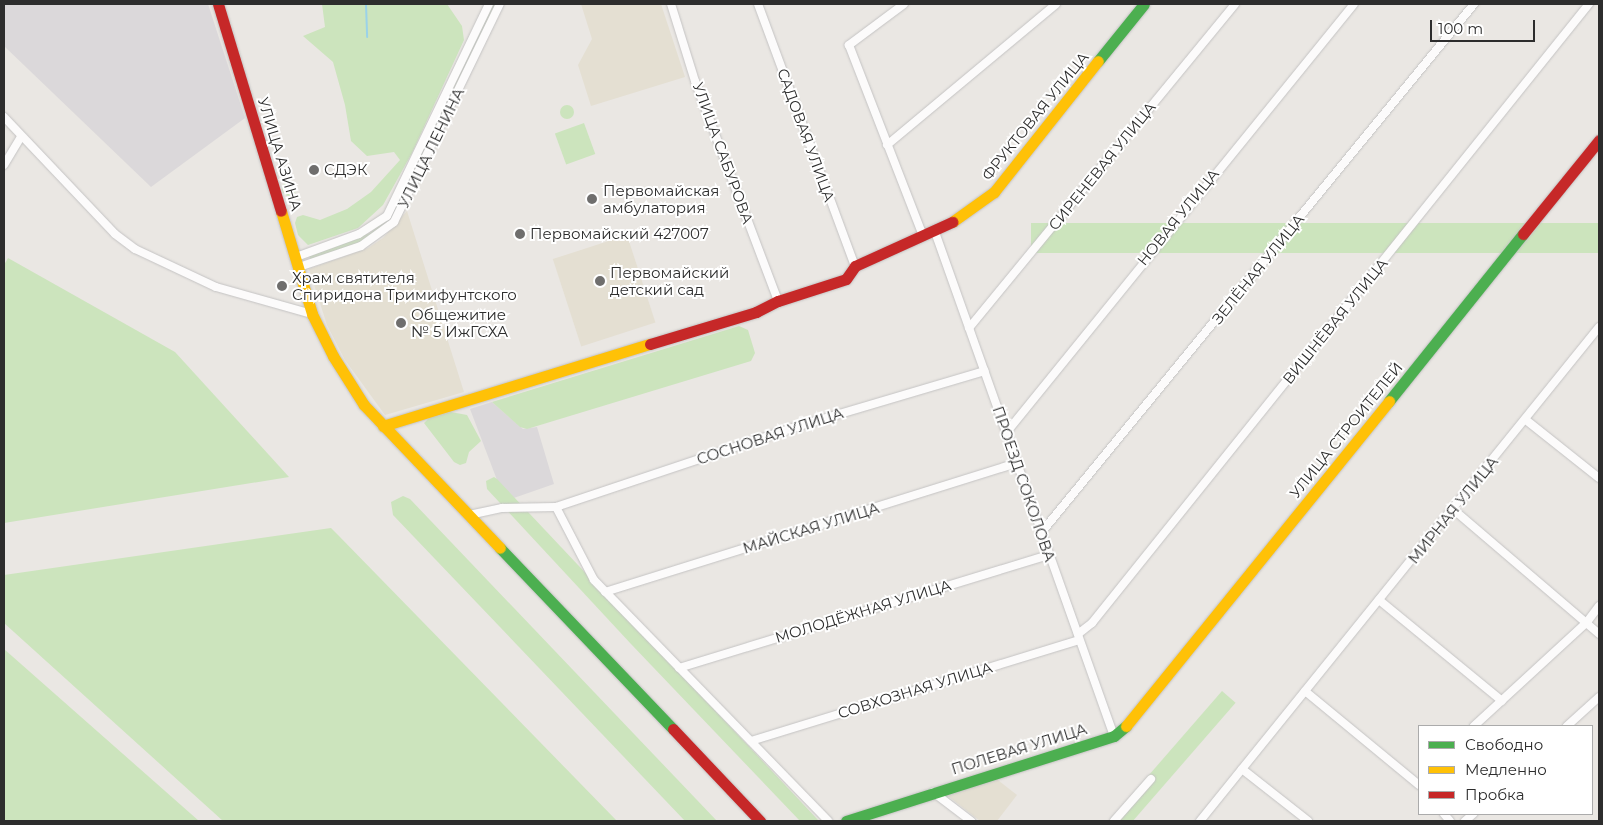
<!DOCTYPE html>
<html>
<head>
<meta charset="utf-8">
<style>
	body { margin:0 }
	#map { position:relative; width:1603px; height:825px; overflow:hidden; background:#eae7e3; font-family:Montserrat,sans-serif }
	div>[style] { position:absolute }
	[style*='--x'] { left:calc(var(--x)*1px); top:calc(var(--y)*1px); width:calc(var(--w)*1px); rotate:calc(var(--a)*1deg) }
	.industrial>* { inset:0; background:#dbd8da }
	.education>* { inset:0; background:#e4dfd2; transform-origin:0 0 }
	.green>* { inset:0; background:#cce4bd; transform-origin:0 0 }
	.round { border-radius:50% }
	.stream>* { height:2px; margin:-1px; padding:0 1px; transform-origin:1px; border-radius:1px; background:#9ad2e9 }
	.roads { filter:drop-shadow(0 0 1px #c4c3c3) drop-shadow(0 0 1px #c4c3c3) }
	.street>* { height:8px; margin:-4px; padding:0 4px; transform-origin:4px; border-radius:4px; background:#fcfbfb }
	.fast>* { height:11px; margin:-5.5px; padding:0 5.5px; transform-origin:5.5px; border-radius:5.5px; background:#4caf50 }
	.slow>* { height:11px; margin:-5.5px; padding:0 5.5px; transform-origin:5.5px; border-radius:5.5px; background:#ffc107 }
	.jam>* { height:11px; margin:-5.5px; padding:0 5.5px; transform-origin:5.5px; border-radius:5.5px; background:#c62828 }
	.dots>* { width:14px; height:14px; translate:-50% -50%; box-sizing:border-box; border:2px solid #fff; border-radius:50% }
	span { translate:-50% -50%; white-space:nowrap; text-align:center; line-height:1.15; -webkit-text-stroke:4px #fff; paint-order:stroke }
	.street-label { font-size:15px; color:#2d2d2d }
	.poi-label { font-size:15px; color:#2d2d2d }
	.left { translate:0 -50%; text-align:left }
	.frame { position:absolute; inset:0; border:5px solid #2d2d2d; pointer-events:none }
	.legend { position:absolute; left:1418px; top:725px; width:175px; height:90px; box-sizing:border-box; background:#fff; border:1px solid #ababab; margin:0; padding:6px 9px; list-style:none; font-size:15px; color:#2d2d2d }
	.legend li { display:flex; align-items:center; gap:10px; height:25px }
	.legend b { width:25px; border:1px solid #ababab }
	.scale { position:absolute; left:1430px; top:20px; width:105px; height:22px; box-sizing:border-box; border:2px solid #2d2d2d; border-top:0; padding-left:6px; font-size:15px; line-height:18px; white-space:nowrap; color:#2d2d2d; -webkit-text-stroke:4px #fff; paint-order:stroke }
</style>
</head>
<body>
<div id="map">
	<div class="industrial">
		<div style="clip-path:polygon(4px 4px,208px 4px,245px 118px,151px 187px,4px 46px)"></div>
		<div style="clip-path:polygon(492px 402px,523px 429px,537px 427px,554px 484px,505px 501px,470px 409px)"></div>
	</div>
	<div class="education">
		<div style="clip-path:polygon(581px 4px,661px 4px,685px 77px,591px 106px,578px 65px,592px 39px)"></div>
		<div style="clip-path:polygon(407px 211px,464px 392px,385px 415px,345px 360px,327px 325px,309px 269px,368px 248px,383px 238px)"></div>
		<div style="left:627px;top:235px;width:92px;height:78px;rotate:72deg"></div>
		<div style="clip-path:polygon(994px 777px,1017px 795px,997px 821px,980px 821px,948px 796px)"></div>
	</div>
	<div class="green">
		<div style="clip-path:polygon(322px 4px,447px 4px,462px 26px,464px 40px,412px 153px,383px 205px,358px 228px,308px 245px,298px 235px,295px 223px,297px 217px,303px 215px,320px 220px,347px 209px,371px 192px,400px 160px,394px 152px,367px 156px,351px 141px,345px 105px,333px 62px,303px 36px,325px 27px)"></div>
		<div style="clip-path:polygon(492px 4px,497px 4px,391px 220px,358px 244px,311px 260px,309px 256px,370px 233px,388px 217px)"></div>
		<div class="round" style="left:560px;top:105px;width:14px;height:14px"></div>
		<div style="left:584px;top:123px;width:33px;height:31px;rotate:70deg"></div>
		<div class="round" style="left:282px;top:182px;width:14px;height:14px"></div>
		<div style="left:1599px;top:223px;width:30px;height:568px;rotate:90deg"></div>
		<div style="clip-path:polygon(8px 258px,175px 352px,289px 477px,4px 523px,4px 265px)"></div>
		<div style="clip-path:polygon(739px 326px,748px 330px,755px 353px,751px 361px,527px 429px,520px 427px,492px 402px)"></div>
		<div style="clip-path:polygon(451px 412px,467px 415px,481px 441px,469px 452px,466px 463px,460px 465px,454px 462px,424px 423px,429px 418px)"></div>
		<div style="clip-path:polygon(494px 477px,497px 479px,819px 821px,800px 821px,631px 644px,487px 489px,486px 481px)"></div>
		<div style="clip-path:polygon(403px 496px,410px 499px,717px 821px,685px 821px,393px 515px,391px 502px)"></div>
		<div style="clip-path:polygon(331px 528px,338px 535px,617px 821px,223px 821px,4px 623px,4px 575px)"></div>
		<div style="clip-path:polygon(4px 649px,199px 821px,4px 821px)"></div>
		<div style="left:1222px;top:691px;width:18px;height:167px;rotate:41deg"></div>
	</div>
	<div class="stream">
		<div style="--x:366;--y:4;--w:33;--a:88"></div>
	</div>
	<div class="roads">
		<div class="street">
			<div style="--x:671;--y:4;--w:81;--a:72.7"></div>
			<div style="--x:695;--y:81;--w:235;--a:69.3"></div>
			<div style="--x:758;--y:4;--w:279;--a:69.7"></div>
			<div style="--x:904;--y:4;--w:69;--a:143.3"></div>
			<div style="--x:849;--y:45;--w:205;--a:68.8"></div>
			<div style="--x:4;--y:117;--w:161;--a:46.5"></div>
			<div style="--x:115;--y:234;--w:25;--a:37"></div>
			<div style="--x:135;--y:249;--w:89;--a:25.1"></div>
			<div style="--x:216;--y:287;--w:100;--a:15.7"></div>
			<div style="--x:887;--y:145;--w:220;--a:-39.8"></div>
			<div style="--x:4;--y:165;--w:33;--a:-59"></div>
			<div style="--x:935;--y:232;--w:535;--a:70.45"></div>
			<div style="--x:296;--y:257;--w:67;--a:-20.1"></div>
			<div style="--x:359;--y:234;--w:33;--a:-33"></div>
			<div style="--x:387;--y:216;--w:235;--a:-64.3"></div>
			<div style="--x:299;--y:267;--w:65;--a:-18.7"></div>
			<div style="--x:361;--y:246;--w:41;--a:-36"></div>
			<div style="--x:394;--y:222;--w:242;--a:-64.1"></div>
			<div style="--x:969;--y:328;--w:419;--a:-50.6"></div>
			<div style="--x:1526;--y:420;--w:93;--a:38.5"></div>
			<div style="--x:1006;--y:433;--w:552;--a:-50.95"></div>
			<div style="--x:556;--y:507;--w:82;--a:62.5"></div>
			<div style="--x:594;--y:580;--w:336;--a:45.8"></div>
			<div style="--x:1454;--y:510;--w:191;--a:40.5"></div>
			<div style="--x:469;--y:515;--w:34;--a:-12"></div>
			<div style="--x:502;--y:508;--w:54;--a:-1.1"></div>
			<div style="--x:556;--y:507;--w:246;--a:-18.5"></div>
			<div style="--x:789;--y:429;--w:204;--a:-16.5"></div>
			<div style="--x:1041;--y:533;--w:684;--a:-50.7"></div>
			<div style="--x:605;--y:592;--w:432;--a:-17.4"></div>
			<div style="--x:1379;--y:600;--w:159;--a:39.4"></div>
			<div style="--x:1078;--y:634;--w:18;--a:-38"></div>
			<div style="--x:1092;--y:623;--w:794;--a:-51.24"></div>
			<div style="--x:679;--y:668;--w:386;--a:-17"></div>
			<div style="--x:1305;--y:691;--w:148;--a:39.5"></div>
			<div style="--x:1474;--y:726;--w:154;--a:-42.6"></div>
			<div style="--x:1587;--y:622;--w:20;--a:-53"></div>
			<div style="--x:1567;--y:726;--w:43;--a:-42.2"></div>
			<div style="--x:751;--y:741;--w:343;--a:-17.1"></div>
			<div style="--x:1242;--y:769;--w:84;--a:38.2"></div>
			<div style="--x:933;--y:792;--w:48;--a:37.3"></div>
			<div style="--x:1444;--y:814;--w:9;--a:49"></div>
			<div style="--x:1114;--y:821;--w:56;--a:-48.6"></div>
			<div style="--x:1200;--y:821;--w:635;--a:-51.07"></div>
			<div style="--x:1465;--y:821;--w:11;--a:-41"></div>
		</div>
		<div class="fast">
			<div style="--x:1098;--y:61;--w:73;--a:-51.1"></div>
			<div style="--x:1389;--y:401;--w:214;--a:-51.3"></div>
			<div style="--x:500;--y:548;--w:250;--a:46.3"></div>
			<div style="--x:846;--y:821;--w:281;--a:-17.6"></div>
			<div style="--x:1114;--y:736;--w:16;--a:-40"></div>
		</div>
		<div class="slow">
			<div style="--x:281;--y:211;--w:108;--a:73.2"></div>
			<div style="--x:312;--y:314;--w:47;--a:63.4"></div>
			<div style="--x:333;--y:356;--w:58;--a:57.7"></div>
			<div style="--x:364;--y:405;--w:197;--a:46.4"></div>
			<div style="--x:952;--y:222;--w:52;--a:-35.5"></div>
			<div style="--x:994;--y:192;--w:167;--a:-51.6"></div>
			<div style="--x:383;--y:426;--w:279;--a:-17.1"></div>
			<div style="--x:1126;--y:726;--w:418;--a:-51"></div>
		</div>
		<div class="jam">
			<div style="--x:218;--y:4;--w:216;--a:73.1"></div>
			<div style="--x:1523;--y:234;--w:121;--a:-51"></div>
			<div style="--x:650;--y:344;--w:111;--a:-16.8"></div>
			<div style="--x:756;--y:312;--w:25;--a:-27"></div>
			<div style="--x:778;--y:301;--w:71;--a:-17.9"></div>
			<div style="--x:846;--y:279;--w:16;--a:-55"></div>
			<div style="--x:855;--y:266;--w:107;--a:-24.4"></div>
			<div style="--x:673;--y:729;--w:127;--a:46.6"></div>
		</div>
	</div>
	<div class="dots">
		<div style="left:314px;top:170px;background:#6f6e6d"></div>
		<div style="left:592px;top:199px;background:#6f6e6d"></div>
		<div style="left:520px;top:234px;background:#6f6e6d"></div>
		<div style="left:600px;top:281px;background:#6f6e6d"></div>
		<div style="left:282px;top:286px;background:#6f6e6d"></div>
		<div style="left:401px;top:323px;background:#6f6e6d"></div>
	</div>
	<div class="street-label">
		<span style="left:1035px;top:116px;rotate:-51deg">ФРУКТОВАЯ УЛИЦА</span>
		<span style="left:806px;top:135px;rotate:70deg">САДОВАЯ УЛИЦА</span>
		<span style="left:431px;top:148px;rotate:-64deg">УЛИЦА ЛЕНИНА</span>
		<span style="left:723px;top:153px;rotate:70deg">УЛИЦА САБУРОВА</span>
		<span style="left:280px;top:154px;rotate:73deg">УЛИЦА АЗИНА</span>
		<span style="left:1102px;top:166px;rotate:-51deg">СИРЕНЕВАЯ УЛИЦА</span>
		<span style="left:1178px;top:217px;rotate:-51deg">НОВАЯ УЛИЦА</span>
		<span style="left:1258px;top:269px;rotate:-51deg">ЗЕЛЁНАЯ УЛИЦА</span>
		<span style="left:1335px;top:321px;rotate:-51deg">ВИШНЁВАЯ УЛИЦА</span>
		<span style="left:1346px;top:430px;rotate:-51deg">УЛИЦА СТРОИТЕЛЕЙ</span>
		<span style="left:770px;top:436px;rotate:-18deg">СОСНОВАЯ УЛИЦА</span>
		<span style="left:1024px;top:484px;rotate:71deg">ПРОЕЗД СОКОЛОВА</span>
		<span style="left:1453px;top:510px;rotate:-51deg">МИРНАЯ УЛИЦА</span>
		<span style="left:811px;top:528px;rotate:-17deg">МАЙСКАЯ УЛИЦА</span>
		<span style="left:863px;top:611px;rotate:-17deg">МОЛОДЁЖНАЯ УЛИЦА</span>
		<span style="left:915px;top:690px;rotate:-17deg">СОВХОЗНАЯ УЛИЦА</span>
		<span style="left:1019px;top:749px;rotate:-17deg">ПОЛЕВАЯ УЛИЦА</span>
	</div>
	<div class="poi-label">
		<span class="left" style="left:324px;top:170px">СДЭК</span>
		<span class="left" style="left:603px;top:199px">Первомайская<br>амбулатория</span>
		<span class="left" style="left:530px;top:234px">Первомайский 427007</span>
		<span class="left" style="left:610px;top:281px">Первомайский<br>детский сад</span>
		<span class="left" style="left:292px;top:286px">Храм святителя<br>Спиридона Тримифунтского</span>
		<span class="left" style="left:411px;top:323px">Общежитие<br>№ 5 ИжГСХА</span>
	</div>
	<div class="frame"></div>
	<ul class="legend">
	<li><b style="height:6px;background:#4caf50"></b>Свободно</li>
	<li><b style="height:6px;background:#ffc107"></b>Медленно</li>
	<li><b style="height:6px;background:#c62828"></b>Пробка</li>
	</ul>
	<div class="scale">100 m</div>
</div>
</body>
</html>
